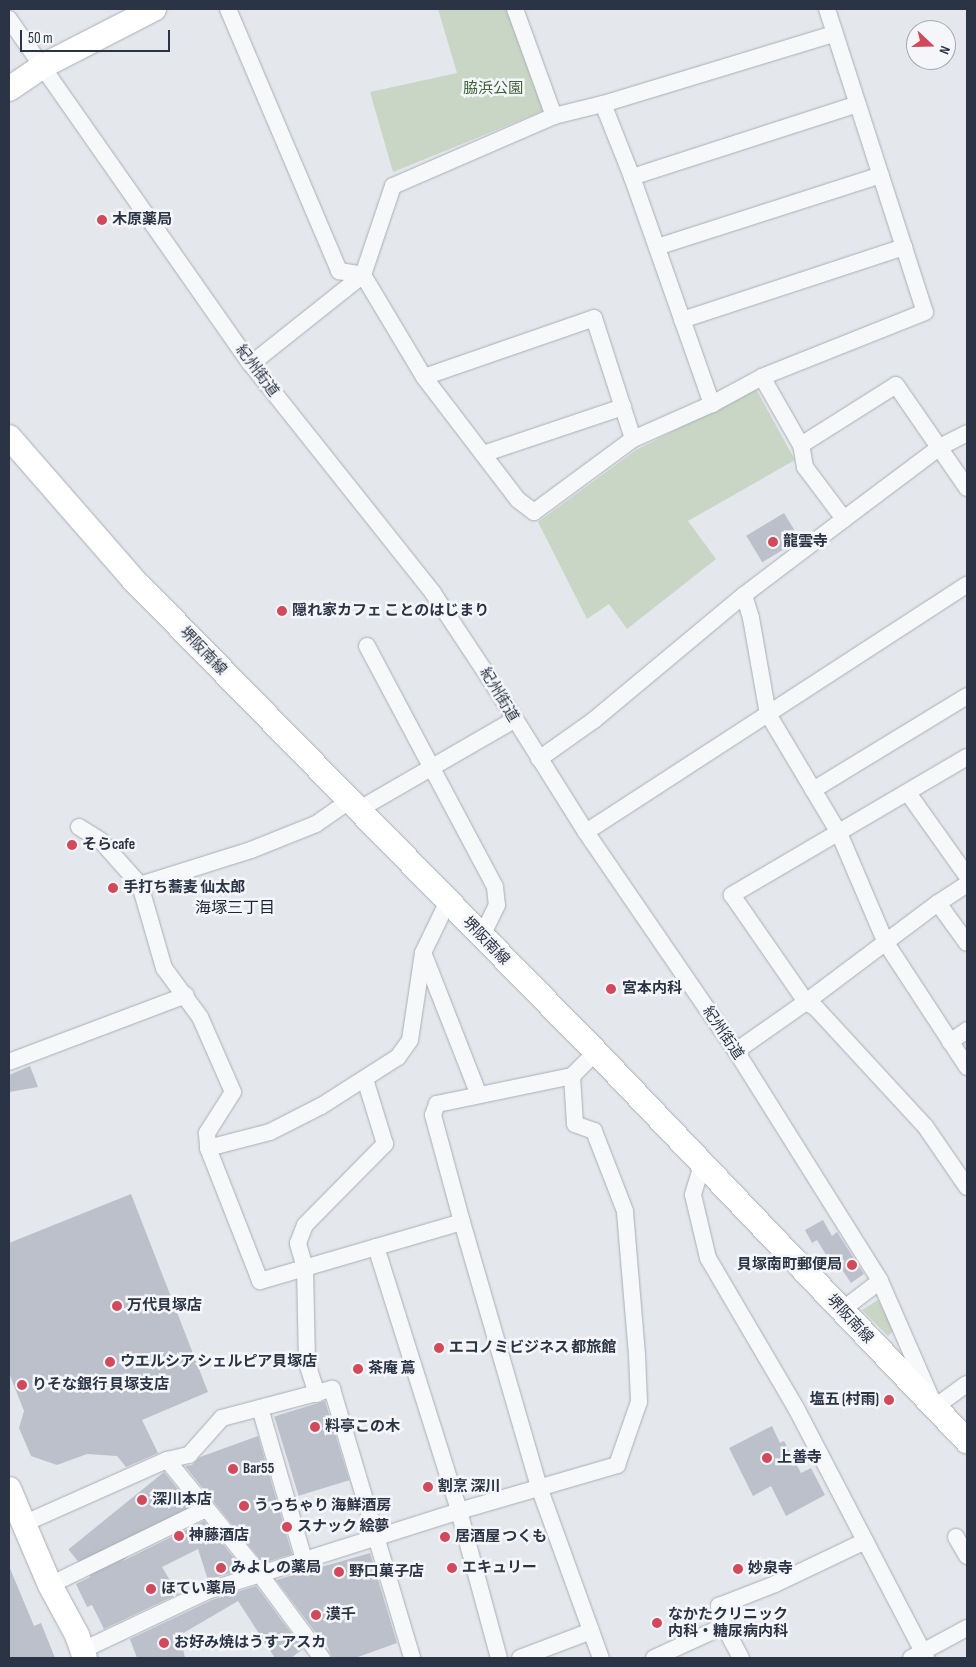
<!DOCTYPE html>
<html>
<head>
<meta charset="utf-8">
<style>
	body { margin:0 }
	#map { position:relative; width:976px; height:1667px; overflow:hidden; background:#e4e7ec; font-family:"Sofia Sans Condensed","Noto Sans JP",sans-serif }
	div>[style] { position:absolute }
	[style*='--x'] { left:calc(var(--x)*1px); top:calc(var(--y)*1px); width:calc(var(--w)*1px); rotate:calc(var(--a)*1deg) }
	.green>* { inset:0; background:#c9d6c5 }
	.building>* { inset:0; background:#bbc0ca; transform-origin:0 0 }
	.roads { filter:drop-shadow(0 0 1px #a9aeb7) drop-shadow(0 0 1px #a9aeb7) }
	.street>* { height:16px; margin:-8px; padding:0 8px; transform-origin:8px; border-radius:8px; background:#f7f8fa }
	.secondary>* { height:24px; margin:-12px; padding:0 12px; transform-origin:12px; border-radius:12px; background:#fff }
	.dots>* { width:14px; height:14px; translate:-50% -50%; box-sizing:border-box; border:2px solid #f4f6f9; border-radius:50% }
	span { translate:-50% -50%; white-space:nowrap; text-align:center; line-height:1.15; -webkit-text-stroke:5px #f4f6f9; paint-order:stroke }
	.park-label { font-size:15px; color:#3f6138 }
	.poi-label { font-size:15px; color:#2b3445; font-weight:700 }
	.left { translate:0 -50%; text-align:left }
	.right { translate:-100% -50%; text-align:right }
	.street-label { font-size:15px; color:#2b3445 }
	.neighbourhood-label { font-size:16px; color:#1d2536 }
	.frame { position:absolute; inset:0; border:10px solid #2b3445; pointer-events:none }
	.north { position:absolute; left:906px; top:20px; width:50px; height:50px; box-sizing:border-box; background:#f4f6f9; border:1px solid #a4a8b1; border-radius:50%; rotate:111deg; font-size:14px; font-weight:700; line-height:20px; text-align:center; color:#2b3445 }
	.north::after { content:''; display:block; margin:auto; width:18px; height:22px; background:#d1495b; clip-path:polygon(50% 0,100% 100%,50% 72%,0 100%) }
	.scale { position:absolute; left:20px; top:30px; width:150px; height:22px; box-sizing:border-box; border:2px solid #2b3445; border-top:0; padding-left:6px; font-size:15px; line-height:18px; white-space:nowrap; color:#2b3445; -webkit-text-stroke:4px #f4f6f9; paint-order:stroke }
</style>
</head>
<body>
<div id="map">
	<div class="green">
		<div style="clip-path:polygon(438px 9px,507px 9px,543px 111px,393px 172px,370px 92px,457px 73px)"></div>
		<div style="clip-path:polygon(756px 389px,795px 460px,688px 521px,716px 559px,627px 629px,609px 604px,587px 619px,538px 522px,636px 450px)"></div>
		<div style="clip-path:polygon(878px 1300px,895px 1329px,888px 1336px,862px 1310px)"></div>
	</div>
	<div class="building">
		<div style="left:784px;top:513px;width:31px;height:44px;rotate:59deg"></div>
		<div style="clip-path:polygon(30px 1066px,38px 1087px,9px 1092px,9px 1075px)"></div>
		<div style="clip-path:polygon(131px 1194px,208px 1392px,142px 1420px,158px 1453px,126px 1467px,117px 1456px,87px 1454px,57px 1465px,31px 1456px,19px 1428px,24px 1411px,9px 1373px,9px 1243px)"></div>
		<div style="clip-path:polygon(823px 1220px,832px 1236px,837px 1232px,864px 1274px,851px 1283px,839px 1265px,834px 1268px,817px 1240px,812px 1243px,805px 1230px)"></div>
		<div style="left:325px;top:1401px;width:83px;height:53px;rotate:73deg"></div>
		<div style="clip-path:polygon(772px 1426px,780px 1443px,784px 1441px,801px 1473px,811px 1468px,825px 1495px,786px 1516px,771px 1486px,753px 1496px,729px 1448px)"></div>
		<div style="clip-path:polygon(258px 1436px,292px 1554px,263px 1563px,185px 1466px,192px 1465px,200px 1457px)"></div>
		<div style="left:164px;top:1472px;width:43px;height:123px;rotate:51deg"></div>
		<div style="clip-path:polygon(204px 1521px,243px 1569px,208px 1580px,198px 1549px,162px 1567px,178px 1594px,104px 1629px,92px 1605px,87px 1607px,76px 1584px)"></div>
		<div style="clip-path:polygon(370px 1553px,397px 1643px,355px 1658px,332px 1658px,323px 1634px,319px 1637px,276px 1580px)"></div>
		<div style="clip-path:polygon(9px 1566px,34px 1626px,41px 1623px,55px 1658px,9px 1658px)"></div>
		<div style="clip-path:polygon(256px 1586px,303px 1649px,291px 1658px,275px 1658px,238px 1601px,180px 1635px,185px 1658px,137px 1658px,130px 1639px,212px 1600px)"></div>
	</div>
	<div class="roads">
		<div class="street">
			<div style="--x:228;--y:9;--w:285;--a:67"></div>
			<div style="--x:339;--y:271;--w:24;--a:9"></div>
			<div style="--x:515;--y:9;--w:114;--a:70"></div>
			<div style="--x:827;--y:9;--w:318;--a:72.1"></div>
			<div style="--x:925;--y:312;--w:175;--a:158.3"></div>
			<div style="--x:762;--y:377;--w:57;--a:151.6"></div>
			<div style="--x:712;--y:404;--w:86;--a:156.1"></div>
			<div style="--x:633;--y:439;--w:123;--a:143.6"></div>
			<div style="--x:534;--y:512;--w:20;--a:-143"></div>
			<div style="--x:518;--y:500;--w:155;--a:-127.4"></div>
			<div style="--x:424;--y:377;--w:119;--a:-120.9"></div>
			<div style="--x:363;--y:275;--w:94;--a:-71.4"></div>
			<div style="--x:393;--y:186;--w:176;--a:-23.5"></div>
			<div style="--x:554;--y:116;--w:50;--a:-13.8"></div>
			<div style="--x:603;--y:104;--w:241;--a:-16.9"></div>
			<div style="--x:9;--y:19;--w:421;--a:55"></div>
			<div style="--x:251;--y:364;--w:293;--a:51.5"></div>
			<div style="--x:433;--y:593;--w:100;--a:56.5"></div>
			<div style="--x:488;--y:676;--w:184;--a:57.9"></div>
			<div style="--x:586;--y:832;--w:265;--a:55.6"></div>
			<div style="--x:736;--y:1051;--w:271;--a:57.9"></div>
			<div style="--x:880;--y:1281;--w:137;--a:66.4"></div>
			<div style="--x:935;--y:1407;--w:39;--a:-36"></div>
			<div style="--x:603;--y:104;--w:79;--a:68.3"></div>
			<div style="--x:632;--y:177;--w:241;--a:70.6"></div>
			<div style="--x:632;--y:177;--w:237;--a:-17.9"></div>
			<div style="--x:657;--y:247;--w:235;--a:-17.8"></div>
			<div style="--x:682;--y:320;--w:234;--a:-18.2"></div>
			<div style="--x:251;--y:364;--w:143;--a:-38.5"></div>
			<div style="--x:424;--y:377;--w:180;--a:-19.1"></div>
			<div style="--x:594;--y:318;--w:127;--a:72.1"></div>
			<div style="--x:762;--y:377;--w:78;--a:60.2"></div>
			<div style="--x:801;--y:445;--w:112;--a:-32.3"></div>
			<div style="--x:896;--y:385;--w:125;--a:55.4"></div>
			<div style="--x:483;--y:454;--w:148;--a:-18.6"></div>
			<div style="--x:844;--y:519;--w:120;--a:-36.9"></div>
			<div style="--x:940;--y:447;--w:30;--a:-27"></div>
			<div style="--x:744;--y:595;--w:24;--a:73"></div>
			<div style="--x:751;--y:618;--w:97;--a:80"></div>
			<div style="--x:768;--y:714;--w:139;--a:59.2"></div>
			<div style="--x:839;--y:833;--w:120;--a:66.9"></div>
			<div style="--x:886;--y:943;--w:148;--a:56.8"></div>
			<div style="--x:367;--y:646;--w:273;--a:62"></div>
			<div style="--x:495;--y:887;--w:18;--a:84"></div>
			<div style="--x:497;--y:905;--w:34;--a:116"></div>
			<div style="--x:967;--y:757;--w:273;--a:149.6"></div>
			<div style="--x:732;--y:895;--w:130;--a:55.3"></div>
			<div style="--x:806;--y:1002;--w:12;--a:31"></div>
			<div style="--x:816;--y:1008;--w:161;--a:47.3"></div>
			<div style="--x:925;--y:1126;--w:74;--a:55.5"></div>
			<div style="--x:539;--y:759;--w:67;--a:-35.3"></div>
			<div style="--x:594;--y:720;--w:195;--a:-39.8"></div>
			<div style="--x:744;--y:595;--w:126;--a:-37.2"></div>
			<div style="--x:844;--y:519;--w:65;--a:-126.9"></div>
			<div style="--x:805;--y:467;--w:22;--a:-100"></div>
			<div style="--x:813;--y:790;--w:180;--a:-31.4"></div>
			<div style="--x:908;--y:793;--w:102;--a:54.6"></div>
			<div style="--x:358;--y:810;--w:180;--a:-30"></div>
			<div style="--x:79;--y:827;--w:26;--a:32"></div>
			<div style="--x:101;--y:841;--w:59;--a:48.4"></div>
			<div style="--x:140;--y:885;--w:86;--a:73.9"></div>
			<div style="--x:164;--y:968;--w:61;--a:53.7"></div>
			<div style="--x:200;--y:1017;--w:82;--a:66.3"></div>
			<div style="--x:233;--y:1092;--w:49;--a:122.4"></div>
			<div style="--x:207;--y:1133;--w:15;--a:86"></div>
			<div style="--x:586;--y:832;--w:454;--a:-33"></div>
			<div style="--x:140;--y:885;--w:116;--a:-17.5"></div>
			<div style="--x:251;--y:850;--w:70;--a:-21.8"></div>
			<div style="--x:316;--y:824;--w:40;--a:-34.9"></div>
			<div style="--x:448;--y:901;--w:58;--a:115.7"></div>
			<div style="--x:423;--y:953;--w:88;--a:98.5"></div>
			<div style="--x:410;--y:1040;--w:21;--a:125"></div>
			<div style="--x:398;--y:1057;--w:91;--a:147.5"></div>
			<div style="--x:321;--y:1106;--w:57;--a:153"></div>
			<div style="--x:270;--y:1132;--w:64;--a:165.5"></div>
			<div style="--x:208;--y:1148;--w:143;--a:68.6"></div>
			<div style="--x:260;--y:1281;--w:210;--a:-16.3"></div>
			<div style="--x:462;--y:1222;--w:276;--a:73.8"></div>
			<div style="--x:539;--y:1487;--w:182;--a:70.1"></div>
			<div style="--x:938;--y:903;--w:49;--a:54.1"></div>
			<div style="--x:424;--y:955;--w:150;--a:68.6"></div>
			<div style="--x:950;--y:1042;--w:21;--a:-35"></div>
			<div style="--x:736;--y:1051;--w:85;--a:-35"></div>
			<div style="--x:806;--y:1002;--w:165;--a:-36.9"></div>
			<div style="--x:938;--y:903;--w:35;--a:-33"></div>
			<div style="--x:9;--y:1062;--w:189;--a:-20.7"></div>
			<div style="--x:702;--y:1165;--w:31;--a:107"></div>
			<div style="--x:693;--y:1195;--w:65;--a:76.6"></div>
			<div style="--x:708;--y:1258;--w:174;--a:59.6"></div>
			<div style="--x:796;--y:1408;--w:282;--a:62.5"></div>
			<div style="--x:462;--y:1222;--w:111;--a:-105.2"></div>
			<div style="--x:433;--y:1115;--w:12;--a:-70"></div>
			<div style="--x:437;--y:1104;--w:138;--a:-11.7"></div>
			<div style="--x:376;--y:1247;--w:277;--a:72.5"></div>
			<div style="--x:459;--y:1511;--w:152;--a:74.8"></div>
			<div style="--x:842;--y:1310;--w:48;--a:-37.3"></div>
			<div style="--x:317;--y:1394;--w:33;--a:-108"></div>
			<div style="--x:307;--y:1363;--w:95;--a:-91.2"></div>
			<div style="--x:305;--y:1268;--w:26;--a:-106"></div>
			<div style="--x:298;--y:1243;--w:19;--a:-69"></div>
			<div style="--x:305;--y:1225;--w:114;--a:-45.4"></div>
			<div style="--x:385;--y:1144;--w:68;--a:-107.1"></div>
			<div style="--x:260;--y:1408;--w:157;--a:73.8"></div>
			<div style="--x:167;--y:1460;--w:146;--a:50.8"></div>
			<div style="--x:259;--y:1573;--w:106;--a:53.5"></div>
			<div style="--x:23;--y:1524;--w:158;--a:-24"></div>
			<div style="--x:167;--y:1460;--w:23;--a:-13"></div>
			<div style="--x:189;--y:1455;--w:50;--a:-48.3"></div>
			<div style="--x:222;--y:1418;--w:114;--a:-14.8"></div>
			<div style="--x:332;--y:1389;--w:281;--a:73.4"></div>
			<div style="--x:956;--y:1537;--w:22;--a:60"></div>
			<div style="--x:50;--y:1585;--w:174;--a:-26"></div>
			<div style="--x:724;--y:1626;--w:21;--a:-104"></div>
			<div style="--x:719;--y:1606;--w:60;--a:-21.4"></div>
			<div style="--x:775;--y:1584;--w:100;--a:-25.5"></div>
			<div style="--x:83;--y:1650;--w:137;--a:-25.4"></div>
			<div style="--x:207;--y:1591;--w:264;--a:-17.6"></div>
			<div style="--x:459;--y:1511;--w:165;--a:-16.2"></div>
			<div style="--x:617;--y:1465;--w:67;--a:-70.8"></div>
			<div style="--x:639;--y:1402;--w:47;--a:-92.4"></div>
			<div style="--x:637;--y:1355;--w:144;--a:-94.8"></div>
			<div style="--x:625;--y:1211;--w:86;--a:-111.2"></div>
			<div style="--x:594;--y:1131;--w:20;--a:-160"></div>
			<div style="--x:575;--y:1124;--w:48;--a:-93.6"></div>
			<div style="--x:572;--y:1076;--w:34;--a:-45"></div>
			<div style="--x:520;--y:1658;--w:76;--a:-20.8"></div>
			<div style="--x:654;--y:1658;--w:77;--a:-24.6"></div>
			<div style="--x:724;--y:1626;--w:36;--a:62"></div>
			<div style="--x:911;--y:1658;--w:64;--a:-28.2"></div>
		</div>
		<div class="secondary">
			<div style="--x:9;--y:89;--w:41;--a:-34.1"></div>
			<div style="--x:43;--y:66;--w:125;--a:-27.2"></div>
			<div style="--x:9;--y:437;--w:186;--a:48.9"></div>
			<div style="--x:131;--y:577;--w:665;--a:45.61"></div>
			<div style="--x:596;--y:1052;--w:538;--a:46.36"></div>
			<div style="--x:9;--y:1489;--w:104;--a:66.9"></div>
			<div style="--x:50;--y:1585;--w:57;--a:61.6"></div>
			<div style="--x:77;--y:1635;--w:24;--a:71"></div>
		</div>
	</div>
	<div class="dots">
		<div style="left:102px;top:220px;background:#d1495b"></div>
		<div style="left:773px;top:542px;background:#d1495b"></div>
		<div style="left:282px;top:611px;background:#d1495b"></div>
		<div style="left:72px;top:845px;background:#d1495b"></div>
		<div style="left:113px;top:888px;background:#d1495b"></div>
		<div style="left:611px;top:989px;background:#d1495b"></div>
		<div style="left:852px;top:1265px;background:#d1495b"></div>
		<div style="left:117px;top:1306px;background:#d1495b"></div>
		<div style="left:439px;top:1348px;background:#d1495b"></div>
		<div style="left:110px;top:1362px;background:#d1495b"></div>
		<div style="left:358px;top:1369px;background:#d1495b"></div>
		<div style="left:22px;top:1385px;background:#d1495b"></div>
		<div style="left:889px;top:1400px;background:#d1495b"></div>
		<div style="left:315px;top:1427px;background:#d1495b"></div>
		<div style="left:767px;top:1458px;background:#d1495b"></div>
		<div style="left:233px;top:1469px;background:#d1495b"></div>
		<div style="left:428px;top:1487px;background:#d1495b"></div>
		<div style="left:142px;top:1500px;background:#d1495b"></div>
		<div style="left:244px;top:1506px;background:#d1495b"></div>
		<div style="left:287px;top:1527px;background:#d1495b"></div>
		<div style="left:179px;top:1536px;background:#d1495b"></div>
		<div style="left:445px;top:1537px;background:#d1495b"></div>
		<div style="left:221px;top:1568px;background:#d1495b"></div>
		<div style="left:452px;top:1568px;background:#d1495b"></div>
		<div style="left:738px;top:1569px;background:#d1495b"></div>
		<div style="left:339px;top:1572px;background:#d1495b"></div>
		<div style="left:151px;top:1589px;background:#d1495b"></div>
		<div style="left:316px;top:1615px;background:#d1495b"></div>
		<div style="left:657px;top:1623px;background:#d1495b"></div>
		<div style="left:164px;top:1643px;background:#d1495b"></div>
	</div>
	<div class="park-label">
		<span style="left:493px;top:89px">脇浜公園</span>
	</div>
	<div class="poi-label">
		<span class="left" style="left:112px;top:220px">木原薬局</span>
		<span class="left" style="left:783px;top:542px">龍雲寺</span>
		<span class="left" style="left:292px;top:611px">隠れ家カフェ ことのはじまり</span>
		<span class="left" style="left:82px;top:845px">そらcafe</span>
		<span class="left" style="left:123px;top:888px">手打ち蕎麦 仙太郎</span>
		<span class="left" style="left:622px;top:989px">宮本内科</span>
		<span class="right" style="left:842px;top:1265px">貝塚南町郵便局</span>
		<span class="left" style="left:127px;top:1306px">万代貝塚店</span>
		<span class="left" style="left:449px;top:1348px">エコノミビジネス 都旅館</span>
		<span class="left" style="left:120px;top:1362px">ウエルシア シェルピア貝塚店</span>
		<span class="left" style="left:368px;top:1369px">茶庵 蔦</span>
		<span class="left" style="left:32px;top:1385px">りそな銀行 貝塚支店</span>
		<span class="right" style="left:879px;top:1400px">塩五 (村雨)</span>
		<span class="left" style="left:325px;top:1427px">料亭この木</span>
		<span class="left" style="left:777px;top:1458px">上善寺</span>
		<span class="left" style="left:243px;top:1469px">Bar55</span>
		<span class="left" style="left:438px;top:1487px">割烹 深川</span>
		<span class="left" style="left:152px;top:1500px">深川本店</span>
		<span class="left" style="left:254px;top:1506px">うっちゃり 海鮮酒房</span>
		<span class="left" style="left:297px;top:1527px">スナック 絵夢</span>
		<span class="left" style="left:189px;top:1536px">神藤酒店</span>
		<span class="left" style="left:455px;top:1537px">居酒屋 つくも</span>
		<span class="left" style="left:231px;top:1568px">みよしの薬局</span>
		<span class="left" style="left:462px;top:1568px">エキュリー</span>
		<span class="left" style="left:748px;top:1569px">妙泉寺</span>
		<span class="left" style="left:349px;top:1572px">野口菓子店</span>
		<span class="left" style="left:161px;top:1589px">ほてい薬局</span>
		<span class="left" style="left:668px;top:1623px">なかたクリニック<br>内科・糖尿病内科</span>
		<span class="left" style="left:326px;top:1615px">漠千</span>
		<span class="left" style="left:174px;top:1643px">お好み焼はうす アスカ</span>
	</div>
	<div class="street-label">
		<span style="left:257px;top:371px;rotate:53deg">紀州街道</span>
		<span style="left:203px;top:651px;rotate:46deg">堺阪南線</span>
		<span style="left:499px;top:695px;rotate:59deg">紀州街道</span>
		<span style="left:486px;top:941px;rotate:46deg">堺阪南線</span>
		<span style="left:723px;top:1033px;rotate:56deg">紀州街道</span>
		<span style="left:850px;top:1319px;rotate:47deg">堺阪南線</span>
	</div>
	<div class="neighbourhood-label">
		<span style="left:235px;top:909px">海塚三丁目</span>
	</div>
	<div class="frame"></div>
	<div class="north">N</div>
	<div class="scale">50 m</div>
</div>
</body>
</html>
